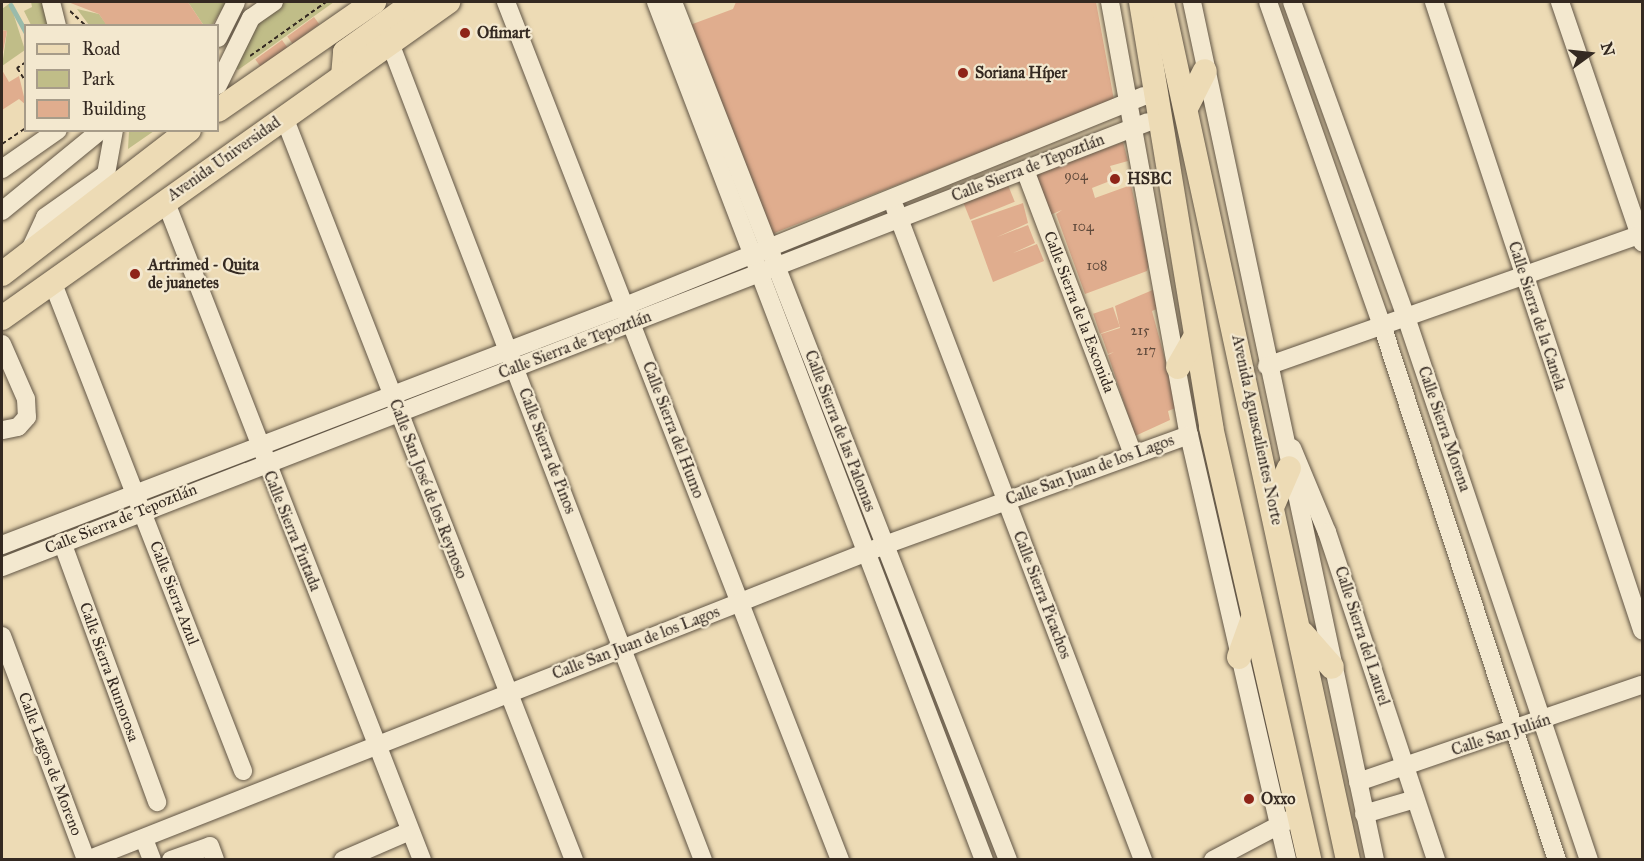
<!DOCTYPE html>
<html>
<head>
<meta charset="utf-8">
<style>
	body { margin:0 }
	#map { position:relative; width:1644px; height:861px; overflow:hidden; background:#eddbb5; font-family:"IM FELL Great Primer",serif }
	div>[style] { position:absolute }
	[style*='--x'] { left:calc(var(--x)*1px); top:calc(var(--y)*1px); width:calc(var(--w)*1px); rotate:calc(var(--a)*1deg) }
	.green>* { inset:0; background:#c0bd88 }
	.stream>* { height:4.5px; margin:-2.25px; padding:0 2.25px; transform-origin:2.25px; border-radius:2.25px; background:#99bbab }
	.building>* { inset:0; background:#e0ad8e; transform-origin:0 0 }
	.path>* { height:2px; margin-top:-1px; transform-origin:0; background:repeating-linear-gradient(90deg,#342921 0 4.5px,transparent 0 7.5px) }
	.roads { filter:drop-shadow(0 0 2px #625646) drop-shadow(0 0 2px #625646) }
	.minor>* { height:18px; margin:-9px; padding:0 9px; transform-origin:9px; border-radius:9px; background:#f3e8cf }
	.major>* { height:24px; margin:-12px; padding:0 12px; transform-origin:12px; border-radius:12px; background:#eddbb5 }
	.dots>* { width:16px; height:16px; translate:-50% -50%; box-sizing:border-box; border:3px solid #f3e8cf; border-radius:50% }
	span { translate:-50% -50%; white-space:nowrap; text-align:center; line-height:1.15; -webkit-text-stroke:4.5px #f3e8cf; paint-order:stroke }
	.number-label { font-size:14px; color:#5f4a3c }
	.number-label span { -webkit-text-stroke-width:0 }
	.poi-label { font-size:16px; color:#342921; font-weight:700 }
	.left { translate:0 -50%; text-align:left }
	.street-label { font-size:16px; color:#342921 }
	.frame { position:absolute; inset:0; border:3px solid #342921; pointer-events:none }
	.legend { position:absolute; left:24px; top:24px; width:195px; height:108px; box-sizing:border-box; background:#f3e8cf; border:2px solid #a79c89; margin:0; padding:8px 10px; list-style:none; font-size:18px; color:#342921 }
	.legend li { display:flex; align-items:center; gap:12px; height:30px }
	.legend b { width:30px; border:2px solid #a79c89 }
	.north { position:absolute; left:1560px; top:24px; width:60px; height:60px; -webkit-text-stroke:4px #f3e8cf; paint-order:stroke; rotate:75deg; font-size:16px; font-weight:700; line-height:24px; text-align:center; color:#342921 }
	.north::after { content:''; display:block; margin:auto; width:21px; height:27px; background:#342921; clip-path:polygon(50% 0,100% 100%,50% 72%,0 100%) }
</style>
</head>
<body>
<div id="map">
	<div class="green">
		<div style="clip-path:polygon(31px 2px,46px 2px,50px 25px,31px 25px,24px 11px,32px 7px)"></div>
		<div style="clip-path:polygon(188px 2px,227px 2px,212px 25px,204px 26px)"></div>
		<div style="clip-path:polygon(281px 2px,334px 2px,238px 70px,232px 65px,256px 19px)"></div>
		<div style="clip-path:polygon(10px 3px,25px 50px,2px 66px,7px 31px,2px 30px,2px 9px)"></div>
		<div style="clip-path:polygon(77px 9px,99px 14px,107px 25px,89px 25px)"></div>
		<div style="clip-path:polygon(129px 131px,129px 130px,154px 131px,128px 149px)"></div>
	</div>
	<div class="stream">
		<div style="--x:11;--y:5;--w:31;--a:61"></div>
	</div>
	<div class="building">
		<div style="clip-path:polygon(68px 2px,188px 2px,204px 26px,107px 26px,99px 14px)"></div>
		<div style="clip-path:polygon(736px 2px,1096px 2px,1114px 100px,772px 234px,690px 25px,733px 9px)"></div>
		<div style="left:314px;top:17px;width:9px;height:33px;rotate:54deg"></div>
		<div style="clip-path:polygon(2px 30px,7px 31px,3px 52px,2px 51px)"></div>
		<div style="left:282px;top:40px;width:9px;height:33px;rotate:54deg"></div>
		<div style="clip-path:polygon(2px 70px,9px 82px,19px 76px,26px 105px,19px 99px,2px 110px)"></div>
		<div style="clip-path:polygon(1123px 142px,1128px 161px,1110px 166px,1115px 179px,1092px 188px,1095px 198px,1131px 185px,1149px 264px,1147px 271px,1085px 294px,1056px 214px,1062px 210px,1050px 215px,1036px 174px)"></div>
		<div style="left:1008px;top:185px;width:18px;height:48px;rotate:68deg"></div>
		<div style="clip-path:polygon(1023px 203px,1028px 223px,997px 237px,1028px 225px,1035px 243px,1013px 253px,1037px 244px,1044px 261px,993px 282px,971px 221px)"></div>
		<div style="clip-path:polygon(1155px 289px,1159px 308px,1152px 311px,1178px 407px,1168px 411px,1170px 420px,1135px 436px,1108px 355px,1114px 352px,1108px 354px,1101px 334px,1120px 328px,1115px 306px)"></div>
		<div style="left:1113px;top:307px;width:21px;height:21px;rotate:71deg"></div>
	</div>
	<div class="path">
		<div style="--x:2;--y:2;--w:1;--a:0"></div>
		<div style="--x:70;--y:11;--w:22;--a:43"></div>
		<div style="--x:250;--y:56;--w:93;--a:-35.4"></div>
		<div style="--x:26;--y:62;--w:11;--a:146"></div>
		<div style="--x:17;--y:68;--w:17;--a:57"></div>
		<div style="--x:2;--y:144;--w:29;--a:-34"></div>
	</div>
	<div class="roads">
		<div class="minor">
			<div style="--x:51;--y:2;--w:25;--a:76"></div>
			<div style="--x:506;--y:2;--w:921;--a:68.73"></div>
			<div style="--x:656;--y:2;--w:919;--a:69.08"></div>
			<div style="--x:673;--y:2;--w:921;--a:68.67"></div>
			<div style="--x:1110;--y:2;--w:440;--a:79.7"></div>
			<div style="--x:1189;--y:435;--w:436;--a:77"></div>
			<div style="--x:1192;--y:2;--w:877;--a:77.96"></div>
			<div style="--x:1268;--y:2;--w:343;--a:70.6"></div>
			<div style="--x:1382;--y:325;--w:563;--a:71.89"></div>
			<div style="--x:1292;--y:2;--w:335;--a:70.1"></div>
			<div style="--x:1406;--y:317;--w:573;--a:71.38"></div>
			<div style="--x:1434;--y:2;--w:662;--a:71.67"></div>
			<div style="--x:1560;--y:2;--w:254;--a:71.1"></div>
			<div style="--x:218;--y:38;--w:40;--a:-63.4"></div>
			<div style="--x:390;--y:43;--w:875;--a:69.04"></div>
			<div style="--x:218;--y:85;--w:75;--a:-63.8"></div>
			<div style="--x:251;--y:18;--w:28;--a:-35"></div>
			<div style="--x:284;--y:117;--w:798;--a:68.68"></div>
			<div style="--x:2;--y:169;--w:68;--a:-34.9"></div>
			<div style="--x:1025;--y:170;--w:304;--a:69.2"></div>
			<div style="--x:165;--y:200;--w:708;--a:68.72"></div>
			<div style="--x:895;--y:208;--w:698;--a:69.17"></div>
			<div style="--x:2;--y:211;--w:128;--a:-39.3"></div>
			<div style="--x:29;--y:252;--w:38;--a:-65"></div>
			<div style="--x:45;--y:217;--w:75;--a:-35.2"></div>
			<div style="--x:106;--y:174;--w:45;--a:-79.7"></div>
			<div style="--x:52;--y:281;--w:526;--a:68.7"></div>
			<div style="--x:2;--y:344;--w:60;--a:66.4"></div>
			<div style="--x:26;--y:399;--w:18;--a:87"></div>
			<div style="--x:27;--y:417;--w:13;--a:132"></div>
			<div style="--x:18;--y:427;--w:16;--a:169"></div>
			<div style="--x:1267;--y:366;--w:398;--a:-19.4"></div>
			<div style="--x:1292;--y:448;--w:91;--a:67.4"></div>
			<div style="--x:1327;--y:532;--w:346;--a:71.6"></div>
			<div style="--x:62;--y:542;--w:277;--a:69.9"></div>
			<div style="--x:2;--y:545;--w:667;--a:-20.99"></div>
			<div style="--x:625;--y:306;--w:560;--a:-22.03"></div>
			<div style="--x:2;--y:567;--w:1229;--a:-21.22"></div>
			<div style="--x:2;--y:636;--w:239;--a:69.4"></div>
			<div style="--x:1358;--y:782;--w:300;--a:-18.9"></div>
			<div style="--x:1364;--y:814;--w:53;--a:-16.4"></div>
			<div style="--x:144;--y:839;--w:22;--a:69"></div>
			<div style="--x:87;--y:860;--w:858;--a:-21.54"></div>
			<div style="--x:885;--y:545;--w:323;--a:-19.9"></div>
			<div style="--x:171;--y:860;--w:41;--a:-19.7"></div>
			<div style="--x:210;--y:846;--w:15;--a:70"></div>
			<div style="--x:343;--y:860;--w:73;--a:-23.4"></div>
			<div style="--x:1213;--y:860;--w:86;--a:-27.8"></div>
		</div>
		<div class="major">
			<div style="--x:1141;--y:2;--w:431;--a:80.6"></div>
			<div style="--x:1211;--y:427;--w:444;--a:77.2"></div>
			<div style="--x:1162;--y:2;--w:878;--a:77.77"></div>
			<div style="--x:343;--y:76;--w:24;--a:-85"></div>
			<div style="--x:345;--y:52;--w:86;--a:-35.5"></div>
			<div style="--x:1187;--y:106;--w:39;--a:-63"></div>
			<div style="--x:218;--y:110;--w:190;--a:-34.7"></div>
			<div style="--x:2;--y:274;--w:236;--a:-37.6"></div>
			<div style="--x:2;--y:318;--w:547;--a:-35.32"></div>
			<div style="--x:1178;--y:367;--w:34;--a:-60"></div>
			<div style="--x:1273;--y:505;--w:40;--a:-66.6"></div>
			<div style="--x:1302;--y:633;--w:45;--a:48.6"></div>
			<div style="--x:1239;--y:657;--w:41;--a:-70.3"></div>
		</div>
	</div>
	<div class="dots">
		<div style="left:465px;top:33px;background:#8f2418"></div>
		<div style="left:963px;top:73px;background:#8f2418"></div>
		<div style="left:1115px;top:179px;background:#8f2418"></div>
		<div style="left:135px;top:274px;background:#8f2418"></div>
		<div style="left:1249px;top:799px;background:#8f2418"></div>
	</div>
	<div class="number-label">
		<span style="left:1076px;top:176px">904</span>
		<span style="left:1083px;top:227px">104</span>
		<span style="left:1097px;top:266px">108</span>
		<span style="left:1140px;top:331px">215</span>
		<span style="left:1146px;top:351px">217</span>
	</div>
	<div class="poi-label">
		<span class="left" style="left:477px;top:33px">Ofimart</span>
		<span class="left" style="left:975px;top:73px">Soriana Híper</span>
		<span class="left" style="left:1127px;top:179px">HSBC</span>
		<span class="left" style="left:148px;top:274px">Artrimed - Quita<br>de juanetes</span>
		<span class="left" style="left:1261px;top:799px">Oxxo</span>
	</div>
	<div class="street-label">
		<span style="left:224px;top:159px;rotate:-35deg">Avenida Universidad</span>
		<span style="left:1028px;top:168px;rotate:-21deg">Calle Sierra de Tepoztlán</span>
		<span style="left:1079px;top:312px;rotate:69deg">Calle Sierra de la Esconida</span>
		<span style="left:1537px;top:316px;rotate:72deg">Calle Sierra de la Canela</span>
		<span style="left:575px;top:345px;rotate:-21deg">Calle Sierra de Tepoztlán</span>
		<span style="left:1444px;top:429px;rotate:71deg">Calle Sierra Morena</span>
		<span style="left:673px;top:430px;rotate:69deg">Calle Sierra del Humo</span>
		<span style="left:1257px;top:430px;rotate:78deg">Avenida Aguascalientes Norte</span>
		<span style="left:840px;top:431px;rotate:69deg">Calle Sierra de las Palomas</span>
		<span style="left:547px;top:451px;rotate:69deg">Calle Sierra de Pinos</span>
		<span style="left:1090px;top:470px;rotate:-20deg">Calle San Juan de los Lagos</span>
		<span style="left:428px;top:489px;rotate:69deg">Calle San José de los Reynoso</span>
		<span style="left:121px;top:519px;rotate:-22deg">Calle Sierra de Tepoztlán</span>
		<span style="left:292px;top:531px;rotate:68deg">Calle Sierra Pintada</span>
		<span style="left:174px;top:593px;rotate:69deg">Calle Sierra Azul</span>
		<span style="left:1042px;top:595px;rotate:69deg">Calle Sierra Picachos</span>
		<span style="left:1362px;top:636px;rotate:72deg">Calle Sierra del Laurel</span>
		<span style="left:636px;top:643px;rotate:-21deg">Calle San Juan de los Lagos</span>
		<span style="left:109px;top:672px;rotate:70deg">Calle Sierra Rumorosa</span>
		<span style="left:1501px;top:735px;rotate:-18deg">Calle San Julián</span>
		<span style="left:50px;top:764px;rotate:69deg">Calle Lagos de Moreno</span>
	</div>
	<div class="frame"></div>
	<ul class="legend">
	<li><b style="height:8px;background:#eddbb5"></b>Road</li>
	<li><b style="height:16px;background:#c0bd88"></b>Park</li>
	<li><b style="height:16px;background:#e0ad8e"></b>Building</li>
	</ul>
	<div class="north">N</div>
</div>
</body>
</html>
